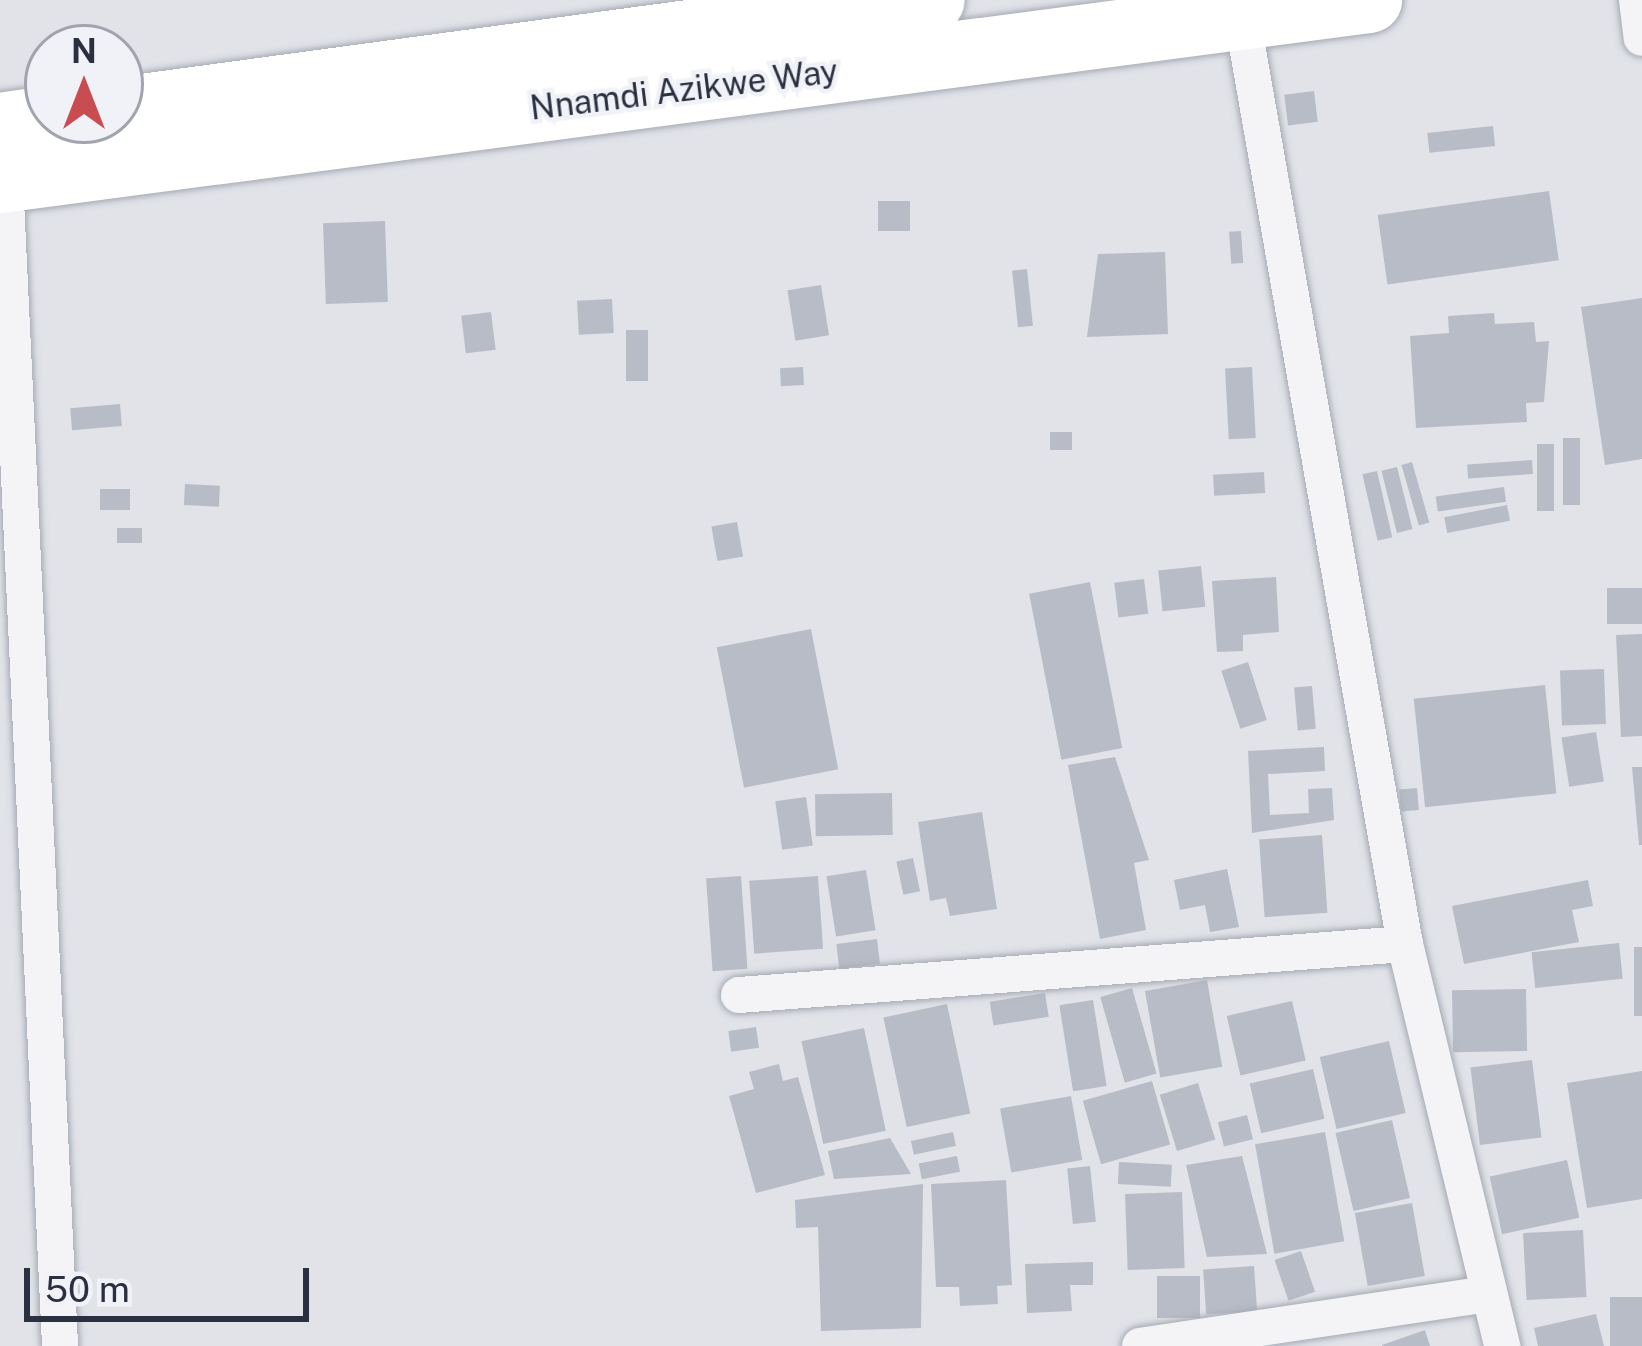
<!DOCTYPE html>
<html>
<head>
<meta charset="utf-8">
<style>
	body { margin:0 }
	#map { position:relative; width:1642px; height:1346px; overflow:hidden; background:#e1e3e9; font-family:"Public Sans",sans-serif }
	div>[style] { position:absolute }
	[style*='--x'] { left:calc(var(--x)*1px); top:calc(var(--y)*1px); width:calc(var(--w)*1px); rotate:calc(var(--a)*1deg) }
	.building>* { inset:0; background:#b8bcc6; transform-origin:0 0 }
	.roads { filter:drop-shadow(0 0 3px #a6aab3) drop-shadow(0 0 3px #a6aab3) }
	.street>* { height:36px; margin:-18px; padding:0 18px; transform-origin:18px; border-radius:18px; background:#f4f4f7 }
	.highway>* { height:66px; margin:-33px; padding:0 33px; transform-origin:33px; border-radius:33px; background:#fff }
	span { translate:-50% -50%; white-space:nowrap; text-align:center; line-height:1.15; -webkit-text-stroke:9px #f0f2f7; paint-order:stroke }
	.street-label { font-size:33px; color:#2a3040 }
	.north { position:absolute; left:24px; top:24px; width:120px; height:120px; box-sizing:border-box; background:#f0f2f7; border:3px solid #a1a4ae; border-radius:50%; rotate:0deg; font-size:33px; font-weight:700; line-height:48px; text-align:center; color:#2a3040 }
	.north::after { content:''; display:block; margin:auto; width:42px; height:54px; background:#c84c50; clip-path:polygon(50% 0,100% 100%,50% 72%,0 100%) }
	.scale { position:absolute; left:24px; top:1268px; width:285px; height:54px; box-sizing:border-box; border:6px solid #2a3040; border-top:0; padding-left:15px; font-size:36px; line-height:42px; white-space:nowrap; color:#2a3040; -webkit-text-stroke:9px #f0f2f7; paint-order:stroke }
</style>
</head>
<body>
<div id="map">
	<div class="building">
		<div style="left:1314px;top:91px;width:31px;height:30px;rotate:83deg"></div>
		<div style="left:1493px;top:126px;width:20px;height:66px;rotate:84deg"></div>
		<div style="left:1549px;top:191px;width:70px;height:173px;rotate:82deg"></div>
		<div style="left:878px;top:201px;width:32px;height:30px"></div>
		<div style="left:385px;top:221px;width:81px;height:62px;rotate:88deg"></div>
		<div style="left:1241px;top:231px;width:32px;height:12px;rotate:86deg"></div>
		<div style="clip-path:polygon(1165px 252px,1168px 334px,1087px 337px,1098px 254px)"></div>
		<div style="left:1027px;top:269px;width:57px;height:15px;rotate:84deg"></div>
		<div style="left:821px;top:285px;width:51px;height:34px;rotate:81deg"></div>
		<div style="clip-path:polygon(1642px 298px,1642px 459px,1605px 465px,1581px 307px)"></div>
		<div style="left:612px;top:299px;width:34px;height:35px;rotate:87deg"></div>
		<div style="left:491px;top:312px;width:38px;height:30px;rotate:83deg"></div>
		<div style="clip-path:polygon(1494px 313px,1495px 324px,1534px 322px,1536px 342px,1549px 341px,1544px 402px,1526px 403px,1527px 422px,1416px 428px,1410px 336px,1449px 333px,1448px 316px)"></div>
		<div style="left:626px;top:330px;width:22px;height:51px"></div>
		<div style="left:803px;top:367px;width:18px;height:23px;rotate:87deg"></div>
		<div style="left:1252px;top:367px;width:71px;height:27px;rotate:87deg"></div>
		<div style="left:120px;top:404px;width:22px;height:50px;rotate:85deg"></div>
		<div style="left:1072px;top:432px;width:18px;height:22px;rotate:90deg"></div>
		<div style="left:1563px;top:438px;width:17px;height:67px"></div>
		<div style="left:1537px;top:444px;width:17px;height:67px"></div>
		<div style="left:1532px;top:460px;width:14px;height:65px;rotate:86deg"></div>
		<div style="left:1412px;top:462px;width:63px;height:11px;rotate:74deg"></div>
		<div style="left:1397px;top:467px;width:64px;height:16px;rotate:76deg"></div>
		<div style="left:1377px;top:471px;width:68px;height:15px;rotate:77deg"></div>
		<div style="left:1264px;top:472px;width:21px;height:51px;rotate:87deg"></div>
		<div style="left:185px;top:484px;width:35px;height:21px;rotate:3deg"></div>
		<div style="left:1504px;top:487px;width:15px;height:69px;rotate:82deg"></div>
		<div style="left:130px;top:489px;width:21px;height:30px;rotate:90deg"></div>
		<div style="left:1507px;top:505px;width:16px;height:64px;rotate:79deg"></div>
		<div style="left:737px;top:522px;width:35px;height:26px;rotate:80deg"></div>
		<div style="left:117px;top:528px;width:25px;height:15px"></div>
		<div style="left:1201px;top:566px;width:41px;height:43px;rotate:84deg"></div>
		<div style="clip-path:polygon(1276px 577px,1279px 632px,1243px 635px,1243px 651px,1217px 652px,1212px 581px)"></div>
		<div style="left:1144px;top:579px;width:35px;height:30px;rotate:83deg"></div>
		<div style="left:1090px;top:582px;width:169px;height:62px;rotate:79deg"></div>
		<div style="left:1642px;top:588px;width:36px;height:35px;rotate:90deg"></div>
		<div style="left:811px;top:629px;width:143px;height:96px;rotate:79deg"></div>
		<div style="clip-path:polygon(1642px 634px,1642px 736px,1621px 737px,1616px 635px)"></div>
		<div style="left:1248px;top:662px;width:61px;height:28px;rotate:72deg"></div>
		<div style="left:1604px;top:669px;width:55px;height:44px;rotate:88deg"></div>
		<div style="left:1545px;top:685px;width:109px;height:132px;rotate:84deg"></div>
		<div style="left:1312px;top:686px;width:43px;height:18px;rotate:85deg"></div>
		<div style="left:1596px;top:732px;width:50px;height:35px;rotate:81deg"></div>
		<div style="clip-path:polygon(1324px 747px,1325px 771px,1268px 774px,1270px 815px,1309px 813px,1308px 789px,1332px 788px,1334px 820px,1252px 833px,1248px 751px)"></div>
		<div style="clip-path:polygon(1115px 757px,1149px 860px,1134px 863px,1146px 930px,1100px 939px,1068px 765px)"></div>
		<div style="clip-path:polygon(1632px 767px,1642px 767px,1642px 845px,1639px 845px)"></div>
		<div style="left:1417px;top:788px;width:22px;height:18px;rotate:85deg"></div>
		<div style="left:892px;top:793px;width:42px;height:77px;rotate:89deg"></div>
		<div style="left:806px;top:797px;width:49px;height:31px;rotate:82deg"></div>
		<div style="clip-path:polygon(982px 812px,997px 909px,950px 916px,946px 898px,930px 901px,918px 822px)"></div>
		<div style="left:1322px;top:835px;width:78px;height:63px;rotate:86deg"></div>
		<div style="left:913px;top:858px;width:34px;height:17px;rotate:78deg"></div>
		<div style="clip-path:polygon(1227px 869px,1239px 927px,1210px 932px,1205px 905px,1180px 910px,1174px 880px)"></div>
		<div style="left:866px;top:870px;width:61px;height:40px;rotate:81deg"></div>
		<div style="left:741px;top:876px;width:93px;height:35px;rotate:86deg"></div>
		<div style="left:818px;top:876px;width:73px;height:69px;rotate:86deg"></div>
		<div style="clip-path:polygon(1588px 880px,1593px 906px,1572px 910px,1579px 942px,1464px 964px,1452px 906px)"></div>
		<div style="left:877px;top:939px;width:25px;height:41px;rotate:83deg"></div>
		<div style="left:1619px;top:943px;width:36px;height:88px;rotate:84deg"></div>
		<div style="left:1634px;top:947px;width:8px;height:69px"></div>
		<div style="left:1207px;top:980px;width:88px;height:63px;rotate:80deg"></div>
		<div style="left:1132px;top:988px;width:89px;height:33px;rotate:74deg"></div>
		<div style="left:1526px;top:989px;width:62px;height:74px;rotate:89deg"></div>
		<div style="left:1045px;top:993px;width:24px;height:56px;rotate:81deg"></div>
		<div style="left:1093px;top:1000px;width:87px;height:34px;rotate:81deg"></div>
		<div style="left:1292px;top:1001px;width:61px;height:67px;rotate:77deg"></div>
		<div style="left:947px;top:1004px;width:112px;height:65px;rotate:78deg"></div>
		<div style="left:756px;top:1027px;width:21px;height:28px;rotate:82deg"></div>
		<div style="left:864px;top:1028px;width:105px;height:64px;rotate:78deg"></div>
		<div style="left:1389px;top:1041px;width:74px;height:71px;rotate:77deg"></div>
		<div style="left:1532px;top:1060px;width:78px;height:62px;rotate:83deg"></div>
		<div style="clip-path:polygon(779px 1064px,783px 1081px,798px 1077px,825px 1175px,756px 1193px,729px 1096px,754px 1089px,749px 1072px)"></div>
		<div style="left:1313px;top:1069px;width:51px;height:65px;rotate:77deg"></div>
		<div style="clip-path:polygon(1642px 1071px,1642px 1199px,1587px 1208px,1567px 1083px)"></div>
		<div style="left:1152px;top:1081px;width:66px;height:72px;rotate:74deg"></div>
		<div style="left:1198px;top:1083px;width:59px;height:40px;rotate:73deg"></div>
		<div style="left:1071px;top:1096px;width:65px;height:72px;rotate:80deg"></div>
		<div style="left:1247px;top:1115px;width:25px;height:30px;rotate:76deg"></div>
		<div style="left:1392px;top:1120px;width:80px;height:58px;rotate:77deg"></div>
		<div style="left:953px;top:1132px;width:14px;height:43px;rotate:78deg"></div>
		<div style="left:1325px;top:1132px;width:111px;height:71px;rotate:80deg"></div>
		<div style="clip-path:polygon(890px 1138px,911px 1174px,834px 1179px,828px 1151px)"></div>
		<div style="left:957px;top:1156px;width:16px;height:39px;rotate:79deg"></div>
		<div style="clip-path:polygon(1242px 1156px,1267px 1254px,1207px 1257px,1186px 1165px)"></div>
		<div style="left:1567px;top:1160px;width:59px;height:79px;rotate:78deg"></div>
		<div style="left:1119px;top:1162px;width:53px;height:22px;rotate:3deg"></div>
		<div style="left:1090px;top:1166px;width:56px;height:23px;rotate:84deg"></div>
		<div style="clip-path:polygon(1006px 1180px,1012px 1285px,997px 1286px,998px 1304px,960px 1306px,959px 1287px,936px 1287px,931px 1184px)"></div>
		<div style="clip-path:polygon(923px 1184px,921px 1328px,821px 1331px,818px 1227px,796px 1228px,795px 1200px)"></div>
		<div style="left:1182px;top:1192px;width:76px;height:57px;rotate:88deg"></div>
		<div style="left:1412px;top:1203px;width:74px;height:58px;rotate:80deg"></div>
		<div style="left:1583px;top:1230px;width:67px;height:60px;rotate:87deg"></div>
		<div style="left:1301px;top:1251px;width:43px;height:28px;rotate:71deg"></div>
		<div style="clip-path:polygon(1093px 1262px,1093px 1285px,1070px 1285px,1072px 1311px,1027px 1313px,1025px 1264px)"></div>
		<div style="left:1254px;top:1266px;width:45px;height:51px;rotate:86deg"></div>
		<div style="left:1157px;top:1276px;width:43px;height:42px"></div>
		<div style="left:1642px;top:1297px;width:49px;height:32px;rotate:90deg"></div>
		<div style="clip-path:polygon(1596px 1314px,1604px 1346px,1538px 1346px,1534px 1328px)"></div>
		<div style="clip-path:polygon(1425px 1330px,1430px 1346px,1382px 1346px,1382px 1345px)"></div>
	</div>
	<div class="roads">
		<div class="street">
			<div style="--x:1637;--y:0;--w:38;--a:83"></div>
			<div style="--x:1242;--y:17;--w:941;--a:80.03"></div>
			<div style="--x:1405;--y:944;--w:414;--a:76.4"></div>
			<div style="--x:5;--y:179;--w:1168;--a:87.3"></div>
			<div style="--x:739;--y:995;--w:668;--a:-4.38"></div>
			<div style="--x:1140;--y:1346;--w:353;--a:-8.5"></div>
		</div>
		<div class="highway">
			<div style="--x:120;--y:110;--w:819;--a:-7.71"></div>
			<div style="--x:0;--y:126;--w:49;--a:-8.3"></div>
			<div style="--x:0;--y:180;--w:1381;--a:-7.49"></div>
		</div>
	</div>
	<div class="street-label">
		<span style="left:684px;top:90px;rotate:-7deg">Nnamdi Azikwe Way</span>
	</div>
	<div class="north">N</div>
	<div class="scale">50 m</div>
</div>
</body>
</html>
